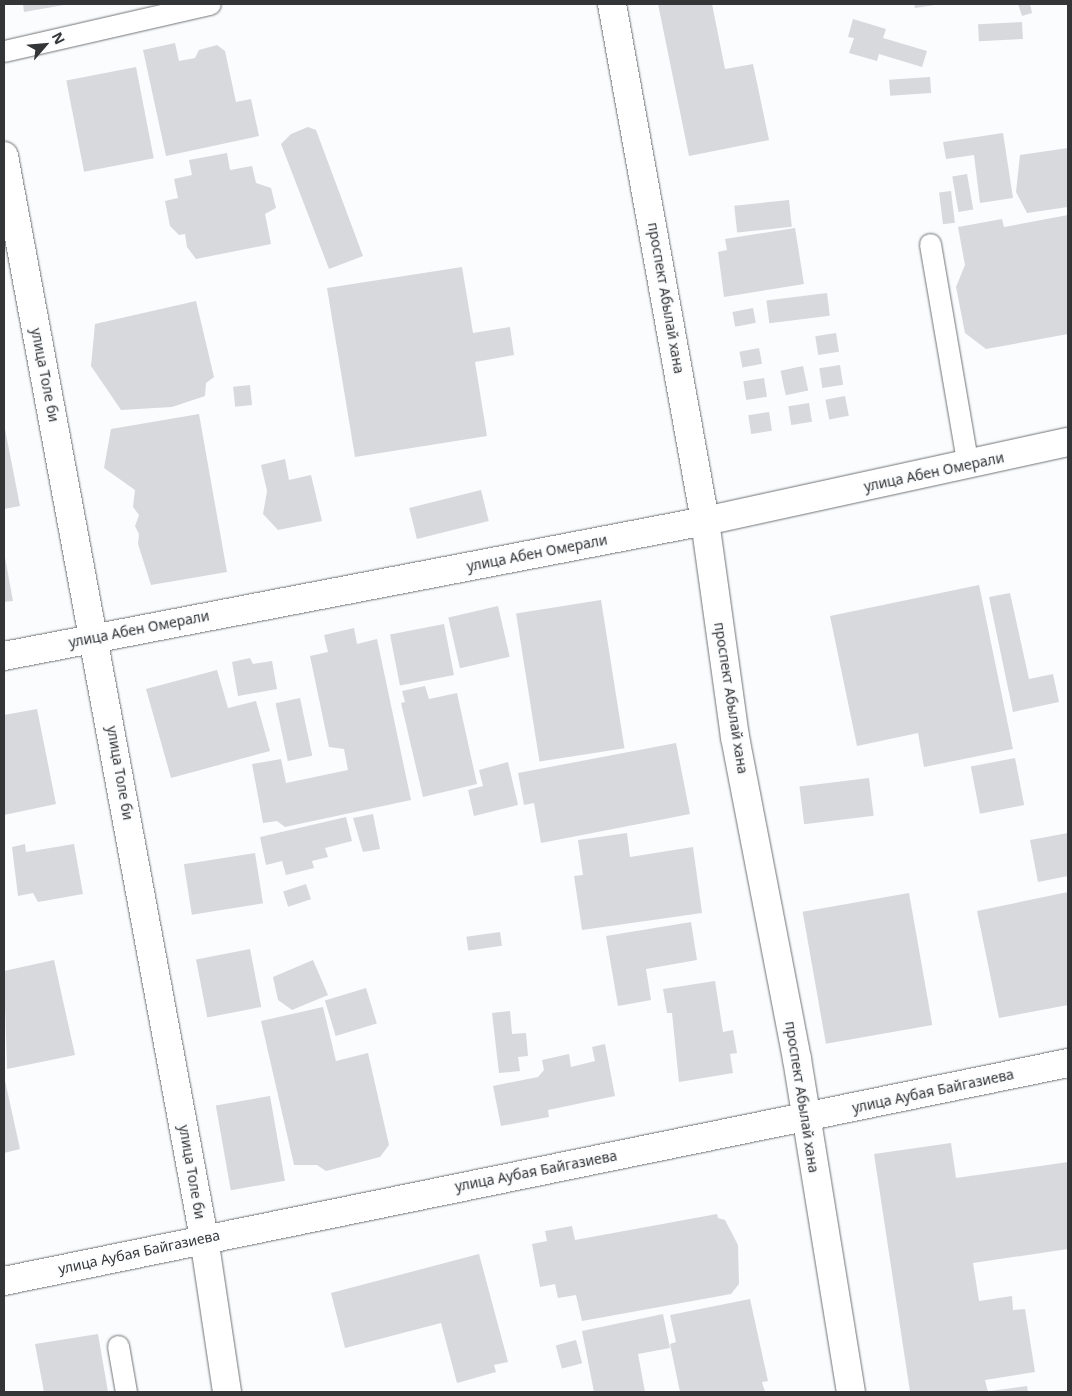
<!DOCTYPE html>
<html>
<head>
<meta charset="utf-8">
<style>
	body { margin:0 }
	#map { position:relative; width:1072px; height:1396px; overflow:hidden; background:#fafcfe; font-family:"Noto Sans",sans-serif }
	div>[style] { position:absolute }
	[style*='--x'] { left:calc(var(--x)*1px); top:calc(var(--y)*1px); width:calc(var(--w)*1px); rotate:calc(var(--a)*1deg) }
	.building>* { inset:0; background:#d7d9dc; transform-origin:0 0 }
	.roads { filter:drop-shadow(0 0 1px #717375) drop-shadow(0 0 1px #717375) }
	.service>* { height:21px; margin:-10.5px; padding:0 10.5px; transform-origin:10.5px; border-radius:10.5px; background:#fff }
	.tertiary>* { height:28px; margin:-14px; padding:0 14px; transform-origin:14px; border-radius:14px; background:#fff }
	.secondary>* { height:28px; margin:-14px; padding:0 14px; transform-origin:14px; border-radius:14px; background:#fff }
	span { translate:-50% -50%; white-space:nowrap; text-align:center; line-height:1.15; -webkit-text-stroke:4px #fafcfe; paint-order:stroke }
	.street-label { font-size:14px; color:#343536 }
	.frame { position:absolute; inset:0; border:5px solid #343536; pointer-events:none }
	.north { position:absolute; left:20px; top:20px; width:50px; height:50px; -webkit-text-stroke:4px #fafcfe; paint-order:stroke; rotate:63deg; font-size:14px; font-weight:700; line-height:20px; text-align:center; color:#343536 }
	.north::after { content:''; display:block; margin:auto; width:18px; height:22px; background:#343536; clip-path:polygon(50% 0,100% 100%,50% 72%,0 100%) }
</style>
</head>
<body>
<div id="map">
	<div class="building">
		<div style="clip-path:polygon(23px 4px,64px 4px,64px 5px,24px 12px)"></div>
		<div style="clip-path:polygon(658px 4px,712px 4px,725px 69px,753px 64px,769px 140px,689px 156px)"></div>
		<div style="clip-path:polygon(914px 4px,935px 4px,935px 5px,915px 8px)"></div>
		<div style="clip-path:polygon(1018px 4px,1030px 4px,1032px 13px,1022px 16px)"></div>
		<div style="clip-path:polygon(853px 19px,886px 29px,883px 38px,927px 51px,922px 67px,879px 54px,877px 61px,849px 53px,854px 38px,848px 37px)"></div>
		<div style="left:1022px;top:22px;width:17px;height:44px;rotate:87deg"></div>
		<div style="clip-path:polygon(175px 43px,179px 61px,195px 58px,199px 50px,217px 45px,225px 51px,236px 102px,251px 99px,259px 136px,166px 156px,143px 50px)"></div>
		<div style="left:136px;top:67px;width:93px;height:71px;rotate:79deg"></div>
		<div style="left:930px;top:77px;width:16px;height:41px;rotate:86deg"></div>
		<div style="clip-path:polygon(308px 127px,316px 130px,363px 256px,329px 269px,281px 144px,291px 134px)"></div>
		<div style="clip-path:polygon(1003px 133px,1013px 198px,980px 203px,974px 155px,946px 159px,943px 142px)"></div>
		<div style="clip-path:polygon(1068px 148px,1068px 207px,1027px 213px,1016px 192px,1020px 155px)"></div>
		<div style="clip-path:polygon(227px 153px,230px 170px,252px 166px,256px 183px,271px 188px,276px 208px,265px 214px,271px 244px,196px 259px,187px 247px,185px 234px,179px 235px,170px 226px,165px 201px,178px 198px,174px 179px,192px 175px,189px 160px)"></div>
		<div style="left:967px;top:174px;width:36px;height:15px;rotate:80deg"></div>
		<div style="left:951px;top:191px;width:32px;height:12px;rotate:83deg"></div>
		<div style="left:789px;top:200px;width:27px;height:55px;rotate:84deg"></div>
		<div style="clip-path:polygon(1068px 215px,1068px 334px,986px 349px,965px 333px,956px 287px,965px 265px,958px 227px,1002px 219px,1004px 227px)"></div>
		<div style="clip-path:polygon(795px 228px,804px 284px,724px 297px,718px 252px,727px 250px,725px 239px)"></div>
		<div style="clip-path:polygon(462px 267px,473px 333px,510px 327px,514px 355px,475px 362px,487px 436px,355px 457px,327px 288px)"></div>
		<div style="left:827px;top:293px;width:23px;height:61px;rotate:83deg"></div>
		<div style="clip-path:polygon(196px 301px,214px 377px,206px 383px,205px 396px,172px 407px,121px 410px,91px 366px,95px 324px)"></div>
		<div style="left:753px;top:308px;width:15px;height:21px;rotate:79deg"></div>
		<div style="left:836px;top:333px;width:19px;height:21px;rotate:81deg"></div>
		<div style="left:759px;top:348px;width:16px;height:20px;rotate:79deg"></div>
		<div style="left:840px;top:365px;width:20px;height:21px;rotate:81deg"></div>
		<div style="left:803px;top:366px;width:25px;height:23px;rotate:78deg"></div>
		<div style="left:764px;top:378px;width:19px;height:21px;rotate:81deg"></div>
		<div style="left:250px;top:385px;width:20px;height:17px;rotate:84deg"></div>
		<div style="left:845px;top:396px;width:20px;height:20px;rotate:79deg"></div>
		<div style="left:809px;top:403px;width:19px;height:21px;rotate:81deg"></div>
		<div style="left:769px;top:412px;width:19px;height:21px;rotate:81deg"></div>
		<div style="clip-path:polygon(199px 414px,227px 572px,151px 585px,138px 544px,139px 534px,135px 526px,139px 515px,133px 507px,135px 490px,104px 468px,111px 429px)"></div>
		<div style="clip-path:polygon(4px 424px,20px 506px,4px 509px)"></div>
		<div style="clip-path:polygon(285px 459px,289px 480px,311px 475px,322px 521px,278px 530px,263px 514px,267px 491px,261px 465px)"></div>
		<div style="left:481px;top:490px;width:32px;height:74px;rotate:76deg"></div>
		<div style="clip-path:polygon(4px 552px,13px 601px,4px 602px)"></div>
		<div style="clip-path:polygon(979px 585px,1013px 749px,924px 767px,918px 733px,857px 746px,830px 616px)"></div>
		<div style="clip-path:polygon(1010px 593px,1029px 679px,1053px 674px,1059px 702px,1013px 712px,989px 597px)"></div>
		<div style="left:601px;top:600px;width:150px;height:86px;rotate:81deg"></div>
		<div style="left:498px;top:606px;width:52px;height:51px;rotate:77deg"></div>
		<div style="left:444px;top:624px;width:52px;height:55px;rotate:79deg"></div>
		<div style="clip-path:polygon(354px 628px,357px 644px,377px 639px,411px 800px,285px 827px,277px 821px,263px 823px,252px 764px,281px 759px,286px 783px,348px 770px,344px 749px,329px 747px,310px 656px,328px 652px,324px 635px)"></div>
		<div style="clip-path:polygon(250px 658px,253px 664px,272px 661px,277px 689px,238px 696px,232px 662px)"></div>
		<div style="clip-path:polygon(217px 670px,228px 708px,256px 701px,270px 751px,171px 778px,146px 689px)"></div>
		<div style="clip-path:polygon(425px 686px,429px 699px,457px 693px,477px 784px,423px 797px,401px 703px,405px 702px,402px 691px)"></div>
		<div style="left:300px;top:698px;width:59px;height:25px;rotate:78deg"></div>
		<div style="clip-path:polygon(37px 709px,56px 804px,4px 815px,4px 715px)"></div>
		<div style="clip-path:polygon(676px 743px,690px 814px,541px 843px,534px 803px,524px 805px,518px 773px)"></div>
		<div style="left:1015px;top:758px;width:48px;height:45px;rotate:79deg"></div>
		<div style="clip-path:polygon(508px 762px,518px 805px,474px 816px,468px 790px,483px 786px,479px 770px)"></div>
		<div style="left:869px;top:778px;width:38px;height:70px;rotate:83deg"></div>
		<div style="clip-path:polygon(373px 814px,380px 849px,363px 852px,353px 818px)"></div>
		<div style="clip-path:polygon(346px 817px,352px 841px,325px 848px,328px 857px,312px 861px,314px 868px,286px 875px,282px 861px,266px 865px,260px 837px)"></div>
		<div style="clip-path:polygon(627px 833px,630px 857px,693px 847px,702px 913px,582px 930px,574px 876px,583px 875px,578px 840px)"></div>
		<div style="clip-path:polygon(1068px 833px,1068px 876px,1038px 882px,1030px 840px)"></div>
		<div style="clip-path:polygon(25px 844px,26px 852px,74px 844px,83px 894px,38px 902px,33px 893px,18px 896px,12px 847px)"></div>
		<div style="left:255px;top:853px;width:51px;height:72px;rotate:81deg"></div>
		<div style="left:306px;top:884px;width:16px;height:24px;rotate:72deg"></div>
		<div style="clip-path:polygon(1068px 892px,1068px 1005px,999px 1018px,977px 911px)"></div>
		<div style="left:909px;top:893px;width:134px;height:108px;rotate:80deg"></div>
		<div style="clip-path:polygon(691px 922px,697px 960px,646px 969px,651px 1000px,618px 1006px,606px 936px)"></div>
		<div style="left:500px;top:932px;width:14px;height:34px;rotate:82deg"></div>
		<div style="left:250px;top:949px;width:59px;height:55px;rotate:79deg"></div>
		<div style="clip-path:polygon(54px 960px,75px 1055px,7px 1069px,4px 971px)"></div>
		<div style="clip-path:polygon(313px 960px,328px 995px,292px 1010px,278px 1000px,273px 977px)"></div>
		<div style="clip-path:polygon(715px 981px,723px 1032px,733px 1030px,737px 1053px,730px 1054px,733px 1073px,679px 1082px,672px 1013px,667px 1013px,663px 989px)"></div>
		<div style="left:366px;top:988px;width:37px;height:43px;rotate:73deg"></div>
		<div style="clip-path:polygon(323px 1007px,336px 1061px,368px 1053px,389px 1145px,380px 1157px,326px 1171px,317px 1165px,294px 1165px,261px 1021px)"></div>
		<div style="clip-path:polygon(510px 1011px,512px 1034px,526px 1033px,528px 1056px,518px 1057px,520px 1071px,499px 1073px,492px 1013px)"></div>
		<div style="clip-path:polygon(605px 1044px,615px 1096px,548px 1110px,549px 1117px,501px 1126px,493px 1086px,538px 1077px,544px 1070px,542px 1060px,569px 1054px,571px 1067px,595px 1061px,592px 1047px)"></div>
		<div style="clip-path:polygon(4px 1076px,20px 1149px,4px 1153px)"></div>
		<div style="left:270px;top:1096px;width:86px;height:55px;rotate:80deg"></div>
		<div style="clip-path:polygon(951px 1143px,956px 1178px,1068px 1162px,1068px 1249px,973px 1263px,979px 1301px,1012px 1296px,1013px 1310px,1025px 1309px,1035px 1372px,985px 1380px,988px 1392px,910px 1392px,874px 1154px)"></div>
		<div style="clip-path:polygon(717px 1214px,718px 1218px,725px 1220px,738px 1245px,739px 1284px,731px 1294px,582px 1321px,576px 1295px,558px 1298px,555px 1284px,540px 1287px,532px 1244px,547px 1241px,545px 1231px,572px 1226px,575px 1240px)"></div>
		<div style="clip-path:polygon(479px 1254px,508px 1362px,494px 1365px,496px 1372px,457px 1383px,441px 1323px,345px 1348px,331px 1293px)"></div>
		<div style="clip-path:polygon(750px 1299px,768px 1381px,762px 1382px,765px 1392px,680px 1392px,670px 1344px,676px 1342px,670px 1315px)"></div>
		<div style="clip-path:polygon(663px 1314px,670px 1348px,638px 1354px,645px 1392px,594px 1392px,582px 1331px)"></div>
		<div style="clip-path:polygon(98px 1334px,108px 1392px,44px 1392px,35px 1344px)"></div>
		<div style="left:576px;top:1340px;width:24px;height:21px;rotate:75deg"></div>
		<div style="clip-path:polygon(1027px 1386px,1028px 1392px,991px 1392px,991px 1391px)"></div>
	</div>
	<div class="roads">
		<div class="service">
			<div style="--x:4;--y:51;--w:211;--a:-12.9"></div>
			<div style="--x:930;--y:244;--w:225;--a:80.3"></div>
			<div style="--x:118;--y:1346;--w:47;--a:80.1"></div>
		</div>
		<div class="tertiary">
			<div style="--x:4;--y:156;--w:1100;--a:79.53"></div>
			<div style="--x:204;--y:1238;--w:156;--a:81.5"></div>
		</div>
		<div class="secondary">
			<div style="--x:612;--y:4;--w:525;--a:79.8"></div>
			<div style="--x:705;--y:521;--w:218;--a:82.1"></div>
			<div style="--x:735;--y:737;--w:328;--a:79.1"></div>
			<div style="--x:797;--y:1059;--w:337;--a:80.8"></div>
			<div style="--x:4;--y:656;--w:714;--a:-10.9"></div>
			<div style="--x:705;--y:521;--w:371;--a:-12.3"></div>
			<div style="--x:4;--y:1281;--w:1086;--a:-11.58"></div>
		</div>
	</div>
	<div class="street-label">
		<span style="left:666px;top:298px;rotate:80deg">проспект Абылай хана</span>
		<span style="left:45px;top:375px;rotate:79deg">улица Толе би</span>
		<span style="left:934px;top:472px;rotate:-12deg">улица Абен Омерали</span>
		<span style="left:537px;top:553px;rotate:-11deg">улица Абен Омерали</span>
		<span style="left:139px;top:629px;rotate:-11deg">улица Абен Омерали</span>
		<span style="left:731px;top:698px;rotate:81deg">проспект Абылай хана</span>
		<span style="left:120px;top:773px;rotate:80deg">улица Толе би</span>
		<span style="left:933px;top:1091px;rotate:-12deg">улица Аубая Байгазиева</span>
		<span style="left:802px;top:1097px;rotate:81deg">проспект Абылай хана</span>
		<span style="left:536px;top:1171px;rotate:-11deg">улица Аубая Байгазиева</span>
		<span style="left:192px;top:1172px;rotate:80deg">улица Толе би</span>
		<span style="left:139px;top:1252px;rotate:-12deg">улица Аубая Байгазиева</span>
	</div>
	<div class="frame"></div>
	<div class="north">N</div>
</div>
</body>
</html>
